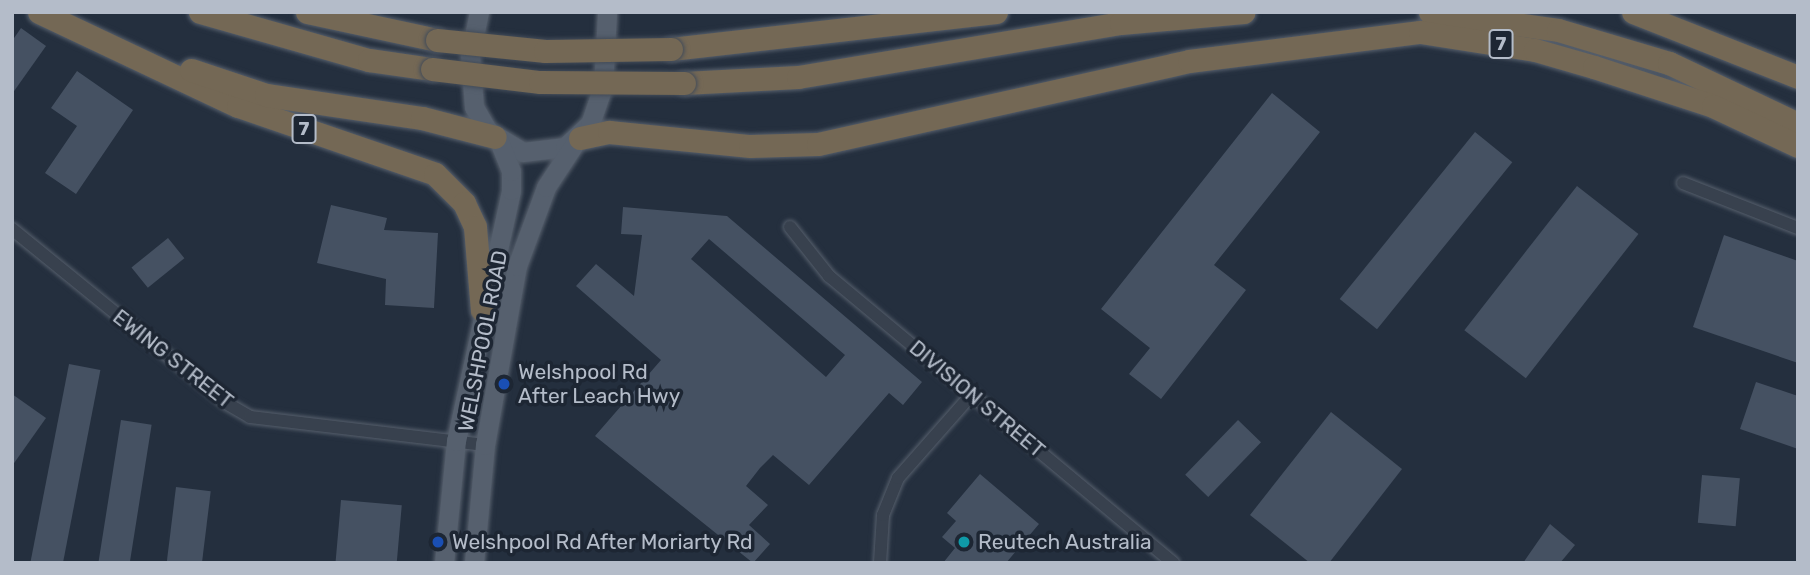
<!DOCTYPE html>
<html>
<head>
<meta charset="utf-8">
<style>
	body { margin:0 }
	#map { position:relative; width:1810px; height:575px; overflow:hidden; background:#242f3e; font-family:Rubik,sans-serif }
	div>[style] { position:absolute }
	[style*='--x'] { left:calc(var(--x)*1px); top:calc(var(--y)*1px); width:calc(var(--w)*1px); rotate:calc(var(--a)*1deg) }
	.building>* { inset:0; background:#455162; transform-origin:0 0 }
	.roads { filter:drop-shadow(0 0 2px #565f6c) drop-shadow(0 0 2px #565f6c) }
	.street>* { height:12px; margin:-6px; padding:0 6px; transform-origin:6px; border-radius:6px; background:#38414e }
	.primary>* { height:19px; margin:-9.5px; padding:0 9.5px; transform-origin:9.5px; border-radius:9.5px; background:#56606e }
	.highway>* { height:23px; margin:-11.5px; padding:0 11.5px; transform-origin:11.5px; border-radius:11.5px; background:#746855 }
	.bridges { filter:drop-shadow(0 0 2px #434c59) drop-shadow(0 0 2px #434c59) }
	.highway-bridge>* { height:23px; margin:-11.5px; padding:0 11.5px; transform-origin:11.5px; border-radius:11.5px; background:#746855 }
	.dots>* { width:19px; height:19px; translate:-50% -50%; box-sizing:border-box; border:4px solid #1d2633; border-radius:50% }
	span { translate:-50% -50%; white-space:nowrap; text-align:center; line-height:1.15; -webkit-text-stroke:7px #1d2633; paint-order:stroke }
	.shield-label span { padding:2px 5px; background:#1d2633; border:2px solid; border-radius:5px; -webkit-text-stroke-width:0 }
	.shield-label { font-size:19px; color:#b4bcc9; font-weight:700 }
	.street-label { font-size:21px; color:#b4bcc9 }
	.poi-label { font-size:21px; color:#b4bcc9 }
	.left { translate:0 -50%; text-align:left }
	.frame { position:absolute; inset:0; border:14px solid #b4bcc9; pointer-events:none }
</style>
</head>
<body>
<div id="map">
	<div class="building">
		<div style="clip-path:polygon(21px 28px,46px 46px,12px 94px,12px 41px)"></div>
		<div style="clip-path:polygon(77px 71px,133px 110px,76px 194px,45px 173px,77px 126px,51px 108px)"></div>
		<div style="clip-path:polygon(1272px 93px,1320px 132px,1214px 265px,1246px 290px,1161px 399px,1129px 374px,1150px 348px,1101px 309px)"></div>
		<div style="left:1475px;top:132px;width:48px;height:215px;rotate:39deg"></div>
		<div style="left:1577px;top:186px;width:78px;height:183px;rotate:38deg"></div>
		<div style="clip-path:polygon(331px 205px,387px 218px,384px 230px,438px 233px,434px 308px,385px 305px,386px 279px,317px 263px)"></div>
		<div style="clip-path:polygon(evenodd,623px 207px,727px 216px,922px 382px,903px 405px,889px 393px,809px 485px,773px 455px,760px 468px,746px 486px,768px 505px,749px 525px,770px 544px,753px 563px,595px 436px,661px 360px,576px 286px,596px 264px,634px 296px,642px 235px,621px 234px,623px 207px,709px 239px,845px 355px,826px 377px,691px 259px,709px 239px)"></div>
		<div style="clip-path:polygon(1724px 235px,1798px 261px,1798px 363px,1693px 327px)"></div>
		<div style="left:168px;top:238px;width:26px;height:47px;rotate:51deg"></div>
		<div style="left:69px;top:364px;width:32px;height:202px;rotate:11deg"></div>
		<div style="clip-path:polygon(1756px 382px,1798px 396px,1798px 449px,1740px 429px)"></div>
		<div style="clip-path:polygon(12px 394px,46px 418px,12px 466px)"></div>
		<div style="clip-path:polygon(1331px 412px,1402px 469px,1329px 563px,1310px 563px,1250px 515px)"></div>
		<div style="left:121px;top:420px;width:31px;height:145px;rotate:9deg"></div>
		<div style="left:1238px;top:420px;width:32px;height:76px;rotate:44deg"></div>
		<div style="clip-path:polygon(980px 474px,1039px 524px,1006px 563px,943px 563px,955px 548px,942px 537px,956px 521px,947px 513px)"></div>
		<div style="left:1702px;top:475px;width:38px;height:48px;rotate:5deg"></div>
		<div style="left:176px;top:487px;width:35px;height:77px;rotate:7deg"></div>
		<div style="left:341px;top:500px;width:61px;height:63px;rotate:5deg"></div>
		<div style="clip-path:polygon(1550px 524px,1575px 545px,1560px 563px,1523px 563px)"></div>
	</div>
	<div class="roads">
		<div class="street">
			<div style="--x:1683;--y:183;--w:123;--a:21.4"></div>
			<div style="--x:790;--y:227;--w:63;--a:51.5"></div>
			<div style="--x:829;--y:276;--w:448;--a:39.8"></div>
			<div style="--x:12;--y:229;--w:276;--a:39.1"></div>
			<div style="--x:226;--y:403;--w:28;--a:30"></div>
			<div style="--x:250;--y:417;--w:237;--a:6.8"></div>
			<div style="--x:880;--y:563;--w:48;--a:-86.4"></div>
			<div style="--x:883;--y:515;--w:40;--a:-68"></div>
			<div style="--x:898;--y:478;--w:112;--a:-48.6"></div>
		</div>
		<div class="primary">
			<div style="--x:479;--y:12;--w:44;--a:101.8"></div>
			<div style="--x:470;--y:55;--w:52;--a:85.6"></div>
			<div style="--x:474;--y:107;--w:28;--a:60"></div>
			<div style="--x:488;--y:131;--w:41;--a:31"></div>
			<div style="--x:523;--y:152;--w:42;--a:-6.8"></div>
			<div style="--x:565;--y:147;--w:34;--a:-43"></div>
			<div style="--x:590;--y:124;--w:39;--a:-71"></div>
			<div style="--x:603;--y:87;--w:75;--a:-86.9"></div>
			<div style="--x:444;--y:563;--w:123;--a:-84.4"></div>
			<div style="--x:456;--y:441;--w:257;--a:-77.6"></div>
			<div style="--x:511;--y:190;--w:19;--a:-90"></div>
			<div style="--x:511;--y:171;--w:35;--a:-112"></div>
			<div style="--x:474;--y:563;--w:119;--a:-84.7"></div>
			<div style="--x:485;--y:445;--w:182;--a:-79.9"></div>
			<div style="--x:517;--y:266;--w:84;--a:-69.8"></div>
			<div style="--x:546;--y:187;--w:56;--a:-56.6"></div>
		</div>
		<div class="highway">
			<div style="--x:39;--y:12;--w:220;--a:25.3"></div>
			<div style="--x:238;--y:106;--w:208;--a:19"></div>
			<div style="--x:435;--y:174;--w:41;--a:45"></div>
			<div style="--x:464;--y:203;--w:26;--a:65"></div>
			<div style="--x:475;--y:227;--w:83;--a:85.2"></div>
			<div style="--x:200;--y:12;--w:176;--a:15.9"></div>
			<div style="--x:369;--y:60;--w:64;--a:8.1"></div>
			<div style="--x:307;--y:12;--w:133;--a:12.2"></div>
			<div style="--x:1430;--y:12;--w:129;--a:8"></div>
			<div style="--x:1558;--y:30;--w:116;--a:16.6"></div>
			<div style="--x:1669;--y:63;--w:143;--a:25.3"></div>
			<div style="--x:1633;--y:12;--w:177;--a:21.5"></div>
			<div style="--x:671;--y:49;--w:327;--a:-6.5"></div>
			<div style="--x:191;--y:70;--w:79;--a:18.4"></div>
			<div style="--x:266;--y:95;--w:158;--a:8.4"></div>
			<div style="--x:422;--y:118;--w:75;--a:14.6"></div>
			<div style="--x:684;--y:83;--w:114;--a:-3"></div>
			<div style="--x:798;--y:77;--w:327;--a:-9.5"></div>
			<div style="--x:1121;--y:23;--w:123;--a:-5.1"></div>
			<div style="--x:580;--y:138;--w:30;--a:-12"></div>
			<div style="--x:609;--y:132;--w:142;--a:5.7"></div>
			<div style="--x:750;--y:146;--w:68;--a:-1.7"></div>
			<div style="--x:818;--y:144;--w:380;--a:-12.6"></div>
			<div style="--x:1189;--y:61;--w:233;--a:-7.2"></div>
			<div style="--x:1420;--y:32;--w:116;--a:8.9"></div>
			<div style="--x:1535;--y:50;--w:61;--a:16.1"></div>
			<div style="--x:1594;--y:67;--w:125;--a:18.1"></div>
			<div style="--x:1713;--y:106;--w:94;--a:25.2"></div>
		</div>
	</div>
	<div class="bridges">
		<div class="highway-bridge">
			<div style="--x:437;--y:40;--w:109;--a:5.8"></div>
			<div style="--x:545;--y:51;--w:126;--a:-0.9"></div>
			<div style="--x:432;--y:69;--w:109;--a:6.9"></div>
			<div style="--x:540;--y:82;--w:144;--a:0.4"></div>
		</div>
	</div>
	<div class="dots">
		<div style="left:504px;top:384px;background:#1a4fb4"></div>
		<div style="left:438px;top:542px;background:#1a4fb4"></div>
		<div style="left:964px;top:542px;background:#0f9aa8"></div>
	</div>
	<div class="shield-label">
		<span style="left:1501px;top:44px">7</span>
		<span style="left:304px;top:129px">7</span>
	</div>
	<div class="street-label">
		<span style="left:483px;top:341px;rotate:-79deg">WELSHPOOL ROAD</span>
		<span style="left:173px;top:359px;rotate:38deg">EWING STREET</span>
		<span style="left:977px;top:399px;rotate:40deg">DIVISION STREET</span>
	</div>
	<div class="poi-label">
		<span class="left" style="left:518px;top:384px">Welshpool Rd<br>After Leach Hwy</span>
		<span class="left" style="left:452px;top:542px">Welshpool Rd After Moriarty Rd</span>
		<span class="left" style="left:978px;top:542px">Reutech Australia</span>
	</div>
	<div class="frame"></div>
</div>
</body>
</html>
